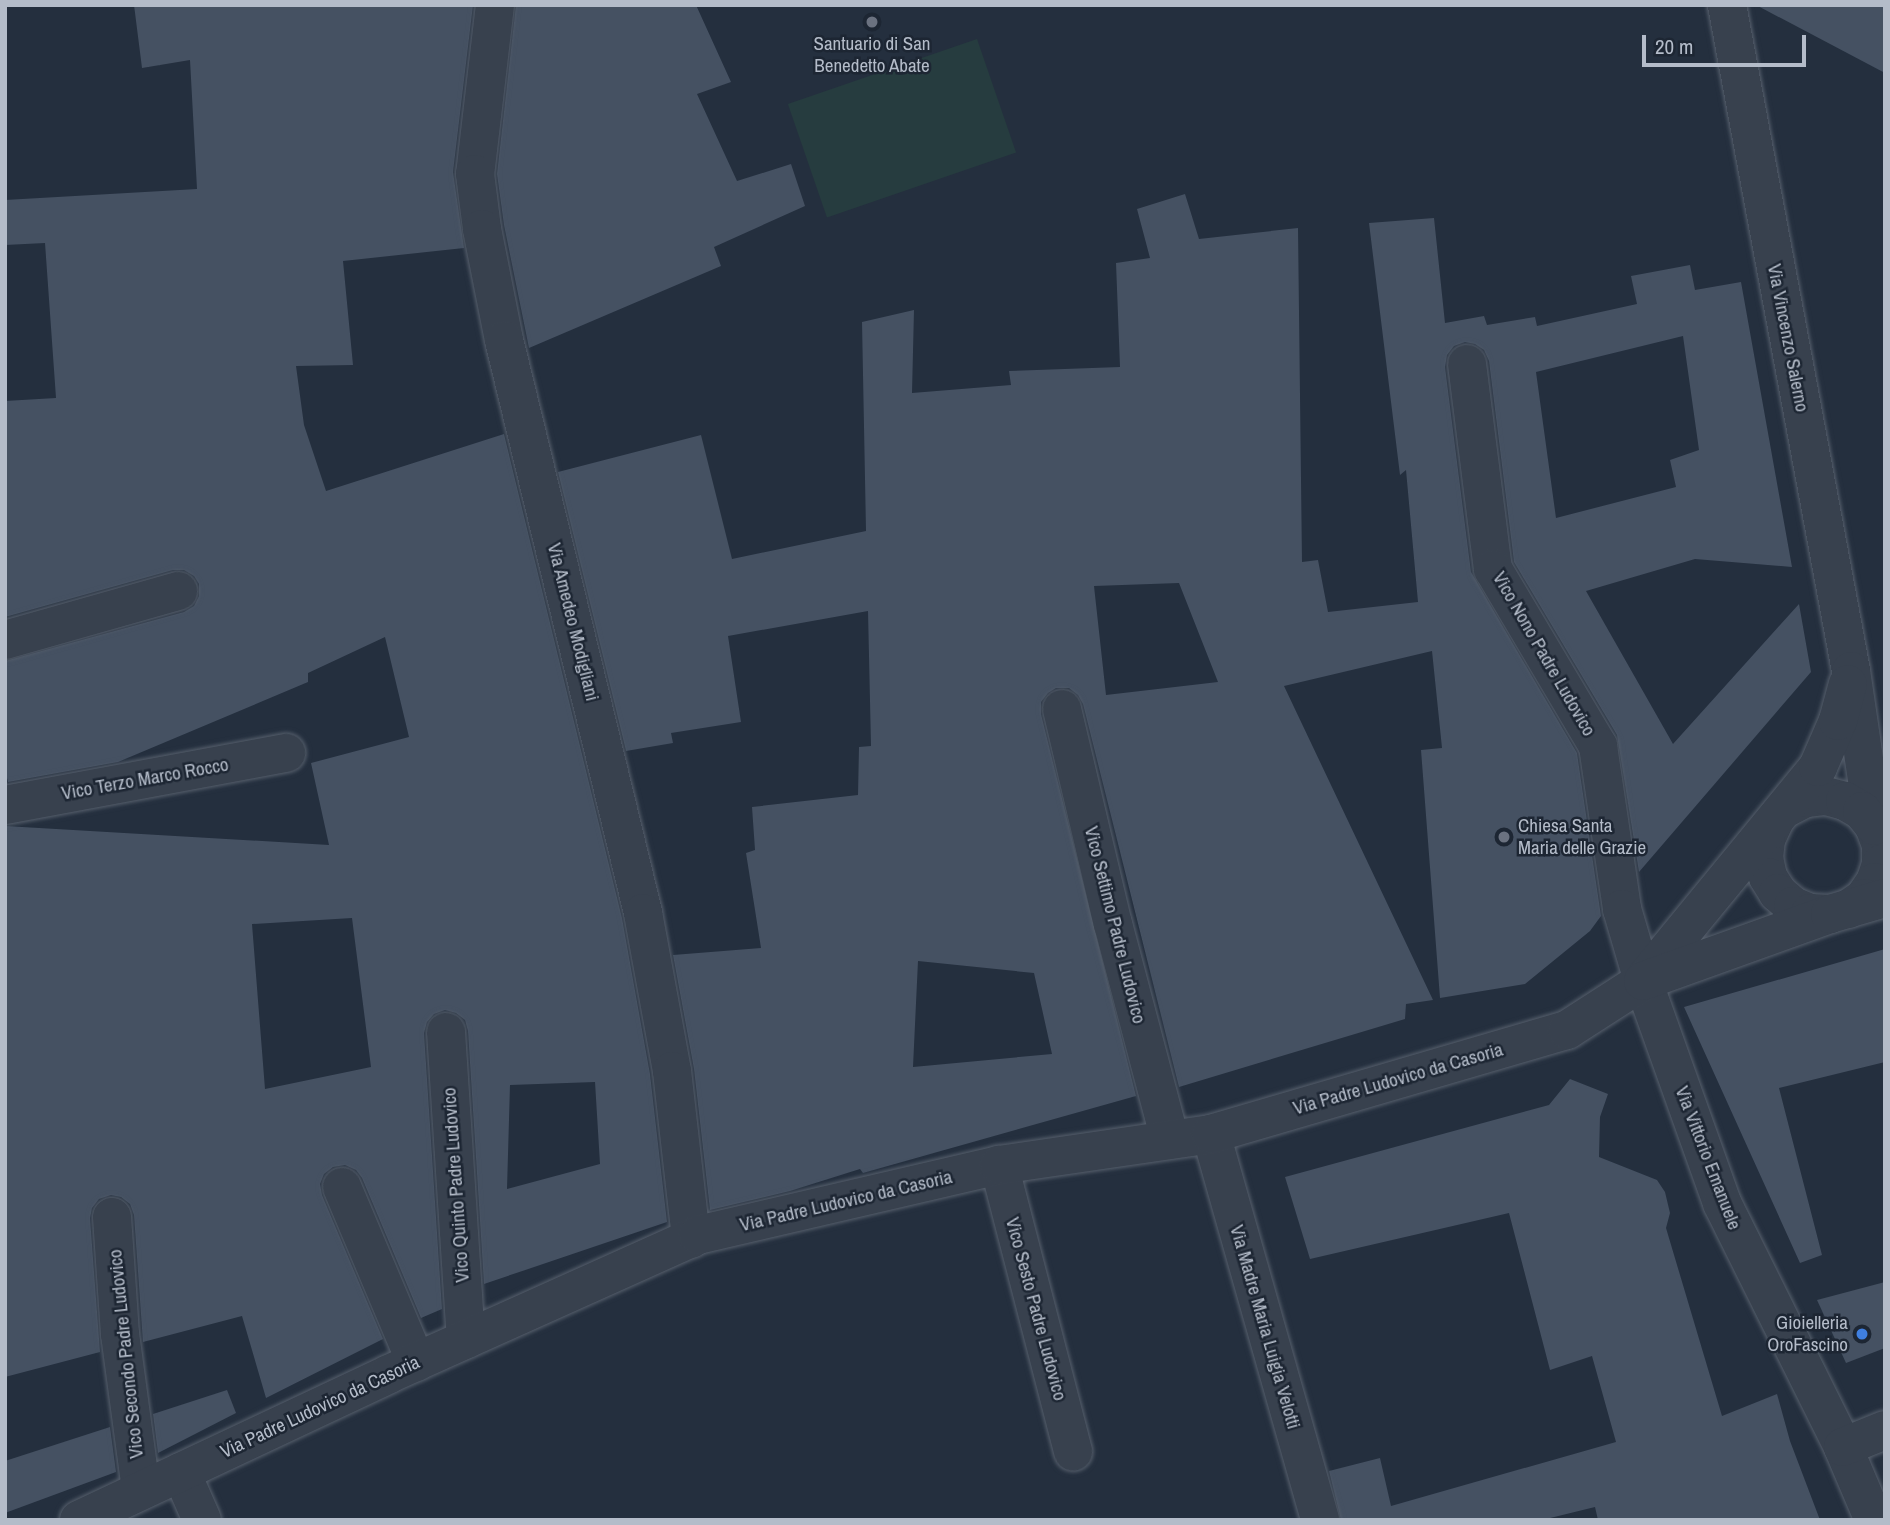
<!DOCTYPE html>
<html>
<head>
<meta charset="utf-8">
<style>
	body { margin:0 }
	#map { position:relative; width:1890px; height:1525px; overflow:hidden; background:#242f3e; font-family:"Archivo Narrow",sans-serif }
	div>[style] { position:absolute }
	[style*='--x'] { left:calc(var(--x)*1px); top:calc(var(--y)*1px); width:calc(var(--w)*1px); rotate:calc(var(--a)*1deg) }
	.green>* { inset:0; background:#263c3f; transform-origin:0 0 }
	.building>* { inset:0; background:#455162 }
	.roads { filter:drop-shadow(0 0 2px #565f6c) drop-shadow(0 0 2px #565f6c) }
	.minor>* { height:38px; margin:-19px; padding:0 19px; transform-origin:19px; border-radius:19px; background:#38414e }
	.dots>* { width:19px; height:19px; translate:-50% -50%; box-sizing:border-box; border:4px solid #1d2633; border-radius:50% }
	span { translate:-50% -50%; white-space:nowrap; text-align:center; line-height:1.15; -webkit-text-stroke:5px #1d2633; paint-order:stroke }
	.poi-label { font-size:19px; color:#b4bcc9 }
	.left { translate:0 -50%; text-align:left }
	.right { translate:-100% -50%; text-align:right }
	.street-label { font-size:19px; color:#b4bcc9 }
	.frame { position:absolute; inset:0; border:7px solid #b4bcc9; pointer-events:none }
	.scale { position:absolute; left:1642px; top:35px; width:164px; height:32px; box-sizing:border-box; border:4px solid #b4bcc9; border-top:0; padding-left:9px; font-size:21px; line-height:24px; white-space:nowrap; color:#b4bcc9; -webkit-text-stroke:5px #1d2633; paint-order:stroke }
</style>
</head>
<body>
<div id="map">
	<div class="green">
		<div style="left:977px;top:39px;width:120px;height:200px;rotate:71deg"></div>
	</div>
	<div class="building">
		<div style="clip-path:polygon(evenodd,134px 5px,473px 5px,453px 172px,464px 248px,343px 261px,353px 365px,296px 366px,304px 425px,326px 491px,504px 434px,622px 918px,650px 1074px,667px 1222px,484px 1284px,468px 1031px,465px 1020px,456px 1013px,445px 1010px,434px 1014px,427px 1022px,424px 1033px,442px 1309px,421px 1318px,362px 1178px,356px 1170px,345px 1165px,333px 1167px,324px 1174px,320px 1184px,322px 1195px,383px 1339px,266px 1398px,242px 1316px,143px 1342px,134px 1215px,130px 1204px,121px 1197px,111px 1195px,99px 1199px,92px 1208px,90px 1218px,100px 1352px,5px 1377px,5px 826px,329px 845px,311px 763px,409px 737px,385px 637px,308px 673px,308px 682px,118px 762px,8px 782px,5px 770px,5px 661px,184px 612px,194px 606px,199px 596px,199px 584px,194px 576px,184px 570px,173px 570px,5px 617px,5px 401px,56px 398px,45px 243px,5px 245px,5px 200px,197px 189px,190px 60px,142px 68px,134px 5px,352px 918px,371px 1067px,265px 1089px,252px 924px,352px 918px,134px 5px,595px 1082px,600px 1164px,507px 1189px,510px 1085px,595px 1082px)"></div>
		<div style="clip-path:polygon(516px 5px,696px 5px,731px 82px,697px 94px,737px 181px,791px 164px,805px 206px,714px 247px,721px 266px,529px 348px,504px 225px,497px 174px)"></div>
		<div style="clip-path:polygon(1756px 5px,1885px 5px,1885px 73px)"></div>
		<div style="clip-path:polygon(evenodd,1185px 194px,1199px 239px,1298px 228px,1302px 562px,1318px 560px,1328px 612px,1418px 602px,1406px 470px,1400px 475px,1369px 223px,1434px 218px,1445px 323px,1484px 316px,1487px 325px,1535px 317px,1537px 326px,1637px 304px,1631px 276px,1690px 265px,1695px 290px,1741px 282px,1792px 567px,1695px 559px,1586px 591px,1673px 744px,1799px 604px,1811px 672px,1639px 872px,1617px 735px,1514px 562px,1489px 361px,1484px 350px,1475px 344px,1465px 342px,1454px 346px,1447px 355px,1445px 367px,1471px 572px,1577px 753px,1601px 916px,1590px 931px,1525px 984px,1440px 998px,1421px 750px,1442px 748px,1432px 651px,1284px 686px,1433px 1000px,1406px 1004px,1405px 1019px,1179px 1087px,1083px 704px,1078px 695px,1069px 688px,1056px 688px,1048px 693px,1041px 702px,1041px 714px,1136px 1096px,863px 1173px,860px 1169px,790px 1191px,710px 1210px,694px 1069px,673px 955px,761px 948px,746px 853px,755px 850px,752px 807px,858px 795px,859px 747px,871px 746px,868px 611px,728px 636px,741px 722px,671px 733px,673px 743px,626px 751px,558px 472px,701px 435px,732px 559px,866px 531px,862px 322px,914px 310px,912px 393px,1011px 385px,1009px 371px,1120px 367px,1116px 263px,1150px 258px,1137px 209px,1185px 194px,1683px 336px,1699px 450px,1670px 460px,1676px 487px,1556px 518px,1536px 372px,1683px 336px,1185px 194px,1179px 583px,1218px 682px,1106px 695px,1094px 586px,1179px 583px,1185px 194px,918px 961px,1034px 973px,1052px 1054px,913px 1067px,918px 961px)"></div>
		<div style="clip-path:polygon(1885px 949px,1885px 1062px,1779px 1088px,1822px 1255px,1800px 1263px,1684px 1007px)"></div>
		<div style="clip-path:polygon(1570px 1079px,1608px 1094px,1600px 1117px,1599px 1157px,1657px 1180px,1665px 1192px,1670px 1213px,1666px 1228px,1722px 1416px,1777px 1394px,1790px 1441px,1820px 1520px,1598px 1520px,1595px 1507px,1542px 1520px,1341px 1520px,1329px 1471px,1380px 1458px,1391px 1506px,1616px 1442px,1592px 1356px,1550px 1370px,1509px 1213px,1310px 1259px,1285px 1177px,1549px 1105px)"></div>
		<div style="clip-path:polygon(1885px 1282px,1885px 1348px,1846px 1363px,1817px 1300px)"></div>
		<div style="clip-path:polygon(227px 1390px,236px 1413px,158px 1453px,153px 1414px)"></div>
		<div style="clip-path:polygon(110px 1427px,116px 1472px,5px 1513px,5px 1461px)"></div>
	</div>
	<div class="roads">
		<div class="minor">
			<div style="--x:495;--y:5;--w:170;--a:96.7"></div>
			<div style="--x:475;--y:174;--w:55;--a:82.7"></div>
			<div style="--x:482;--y:229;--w:113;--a:78.8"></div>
			<div style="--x:504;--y:340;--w:590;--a:76.36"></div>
			<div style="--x:643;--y:913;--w:161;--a:79.6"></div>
			<div style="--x:672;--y:1071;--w:169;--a:83.5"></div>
			<div style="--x:1727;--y:5;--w:677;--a:79.45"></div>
			<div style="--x:1851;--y:671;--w:157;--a:81.6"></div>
			<div style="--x:1874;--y:826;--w:20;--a:70"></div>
			<div style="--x:1881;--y:845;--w:19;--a:90"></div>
			<div style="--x:1881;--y:864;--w:19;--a:108"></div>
			<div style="--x:1875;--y:882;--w:19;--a:125"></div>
			<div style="--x:1864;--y:898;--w:19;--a:145"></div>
			<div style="--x:1467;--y:364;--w:207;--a:82.8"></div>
			<div style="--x:1493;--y:569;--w:206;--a:59.3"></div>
			<div style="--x:1598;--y:746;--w:165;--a:81.6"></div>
			<div style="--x:1622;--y:909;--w:75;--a:73.7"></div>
			<div style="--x:1643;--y:981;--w:236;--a:70.4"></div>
			<div style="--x:1722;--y:1203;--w:272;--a:63.6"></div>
			<div style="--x:1843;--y:1447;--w:79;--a:67"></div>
			<div style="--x:5;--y:640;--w:180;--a:-15.8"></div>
			<div style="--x:1062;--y:709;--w:221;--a:76.7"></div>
			<div style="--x:1113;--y:924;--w:223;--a:75.2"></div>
			<div style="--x:5;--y:805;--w:286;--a:-10.5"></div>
			<div style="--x:1788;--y:807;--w:20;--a:-27"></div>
			<div style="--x:1806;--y:798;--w:20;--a:-6"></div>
			<div style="--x:1826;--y:796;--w:20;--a:15"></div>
			<div style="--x:1845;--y:801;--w:20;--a:30"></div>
			<div style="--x:1862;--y:811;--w:19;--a:51"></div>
			<div style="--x:1774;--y:822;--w:19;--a:115"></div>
			<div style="--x:1766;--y:839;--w:19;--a:96"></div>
			<div style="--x:1764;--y:858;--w:19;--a:78"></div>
			<div style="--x:1768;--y:877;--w:19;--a:58"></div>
			<div style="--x:1778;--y:893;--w:20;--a:41"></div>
			<div style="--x:1793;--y:906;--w:18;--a:22"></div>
			<div style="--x:1810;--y:913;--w:20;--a:3"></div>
			<div style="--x:1644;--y:979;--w:274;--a:-50.6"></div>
			<div style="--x:1818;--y:767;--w:50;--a:-66.5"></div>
			<div style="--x:1838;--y:721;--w:38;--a:-75"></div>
			<div style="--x:446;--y:1032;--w:308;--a:86.3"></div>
			<div style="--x:1211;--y:1134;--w:401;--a:74.2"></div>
			<div style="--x:999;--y:1165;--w:296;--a:75.5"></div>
			<div style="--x:342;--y:1187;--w:190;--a:67.1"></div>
			<div style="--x:112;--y:1217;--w:117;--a:86.1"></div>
			<div style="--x:120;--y:1334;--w:157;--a:82.3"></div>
			<div style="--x:1843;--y:1447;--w:45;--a:-22"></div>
			<div style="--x:181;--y:1472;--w:52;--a:66.4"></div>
			<div style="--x:79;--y:1520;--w:343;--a:-25.2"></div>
			<div style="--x:389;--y:1374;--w:339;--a:-24.2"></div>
			<div style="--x:698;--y:1235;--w:309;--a:-13.1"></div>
			<div style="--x:999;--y:1165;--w:214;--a:-8.3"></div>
			<div style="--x:1211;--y:1134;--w:371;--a:-16.3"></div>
			<div style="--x:1567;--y:1030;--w:90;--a:-32.8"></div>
			<div style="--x:1643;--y:981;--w:199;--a:-19.7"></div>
			<div style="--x:1830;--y:914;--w:57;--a:-16.2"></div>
		</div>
	</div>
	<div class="dots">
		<div style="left:872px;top:22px;background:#6b7280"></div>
		<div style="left:1504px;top:837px;background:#6b7280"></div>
		<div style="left:1862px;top:1334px;background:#3f7fe0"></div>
	</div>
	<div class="poi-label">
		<span style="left:872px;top:55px">Santuario di San<br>Benedetto Abate</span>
		<span class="left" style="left:1518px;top:837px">Chiesa Santa<br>Maria delle Grazie</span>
		<span class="right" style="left:1848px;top:1334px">Gioielleria<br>OroFascino</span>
	</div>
	<div class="street-label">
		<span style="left:1788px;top:338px;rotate:79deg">Via Vincenzo Salerno</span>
		<span style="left:573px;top:622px;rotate:76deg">Via Amedeo Modigliani</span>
		<span style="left:1544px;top:654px;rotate:60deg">Vico Nono Padre Ludovico</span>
		<span style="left:145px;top:779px;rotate:-10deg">Vico Terzo Marco Rocco</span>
		<span style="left:1115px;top:925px;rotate:76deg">Vico Settimo Padre Ludovico</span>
		<span style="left:1398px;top:1079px;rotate:-16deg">Via Padre Ludovico da Casoria</span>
		<span style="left:1708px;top:1158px;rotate:69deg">Via Vittorio Emanuele</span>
		<span style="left:456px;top:1185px;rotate:-94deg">Vico Quinto Padre Ludovico</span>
		<span style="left:846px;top:1201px;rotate:-13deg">Via Padre Ludovico da Casoria</span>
		<span style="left:1036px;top:1309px;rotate:75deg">Vico Sesto Padre Ludovico</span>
		<span style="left:1265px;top:1327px;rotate:74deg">Via Madre Maria Luigia Velotti</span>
		<span style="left:126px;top:1354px;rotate:-96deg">Vico Secondo Padre Ludovico</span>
		<span style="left:320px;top:1407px;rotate:-25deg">Via Padre Ludovico da Casoria</span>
	</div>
	<div class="frame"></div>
	<div class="scale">20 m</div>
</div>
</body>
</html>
